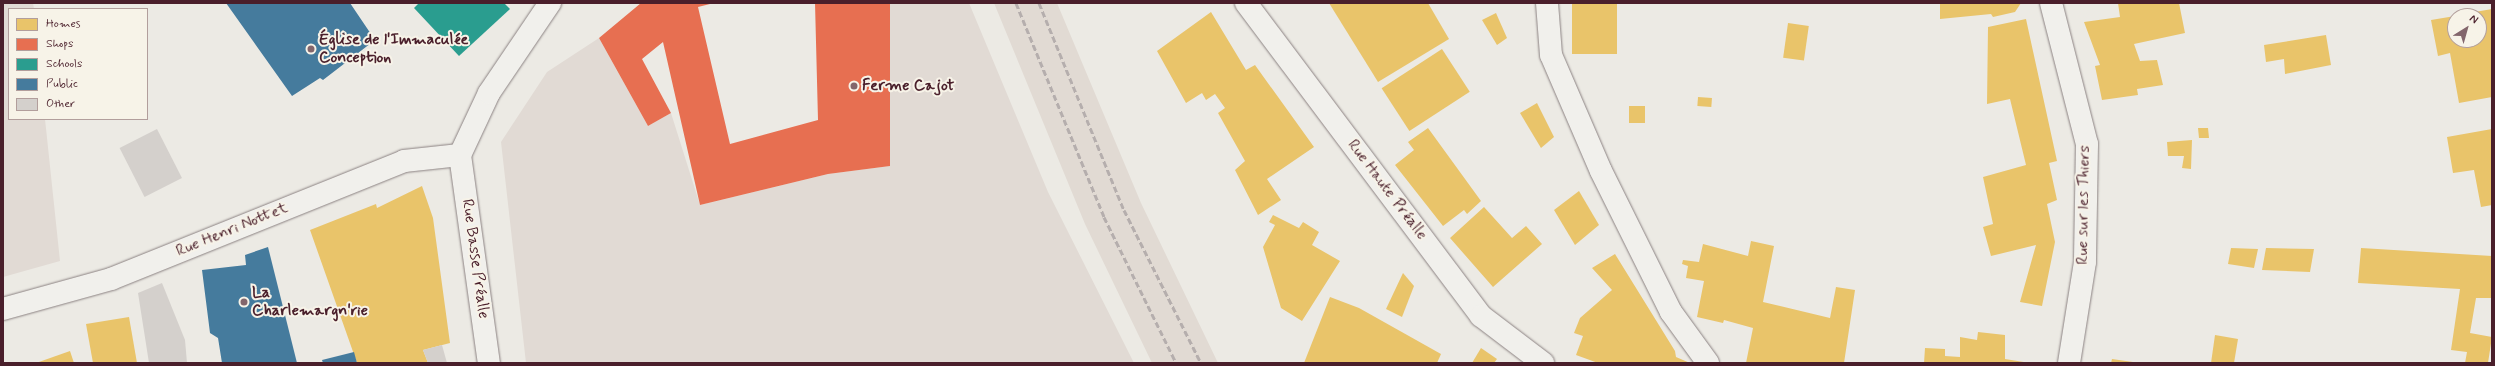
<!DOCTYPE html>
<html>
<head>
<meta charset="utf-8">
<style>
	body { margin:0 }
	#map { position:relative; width:2495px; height:366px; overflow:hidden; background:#eceae4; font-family:Mynerve,sans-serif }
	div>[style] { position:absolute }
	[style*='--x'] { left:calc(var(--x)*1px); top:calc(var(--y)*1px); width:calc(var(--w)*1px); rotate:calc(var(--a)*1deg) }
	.built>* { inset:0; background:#e1dad3 }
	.green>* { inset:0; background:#e1dad4 }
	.homes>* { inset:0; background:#e9c46a; transform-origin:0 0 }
	.shops>* { inset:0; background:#e76f51 }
	.schools>* { inset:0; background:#2a9d8f }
	.public>* { inset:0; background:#457b9d }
	.building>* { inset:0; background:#d4d0cc; transform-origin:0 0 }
	.roads { filter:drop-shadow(0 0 1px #8b8282) drop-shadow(0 0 1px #8b8282) }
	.minor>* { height:22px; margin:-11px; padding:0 11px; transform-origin:11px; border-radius:11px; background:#f1f0ec }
	.rail>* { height:3px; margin-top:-1.5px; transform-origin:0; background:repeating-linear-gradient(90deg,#b5aead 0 6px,transparent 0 9px) }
	.dots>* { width:11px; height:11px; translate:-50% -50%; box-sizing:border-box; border:2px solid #f7f3e8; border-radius:50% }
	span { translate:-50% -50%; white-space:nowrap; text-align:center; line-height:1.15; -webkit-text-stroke:4px #f7f3e8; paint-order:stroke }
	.poi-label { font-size:16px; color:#4a1f2b; font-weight:700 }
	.left { translate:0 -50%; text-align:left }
	.street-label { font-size:16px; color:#4a1f2b }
	.frame { position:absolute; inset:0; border:4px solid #4a1f2b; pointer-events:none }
	.legend { position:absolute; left:8px; top:8px; width:140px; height:112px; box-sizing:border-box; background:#f7f3e8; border:1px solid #b29e9c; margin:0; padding:5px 7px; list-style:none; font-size:12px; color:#4a1f2b }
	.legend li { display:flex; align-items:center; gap:8px; height:20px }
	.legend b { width:20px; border:1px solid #b29e9c }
	.north { position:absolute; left:2447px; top:8px; width:40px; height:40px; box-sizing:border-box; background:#f7f3e8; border:1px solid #b29e9c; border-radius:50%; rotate:37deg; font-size:11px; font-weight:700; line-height:16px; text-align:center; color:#4a1f2b }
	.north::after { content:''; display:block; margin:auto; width:14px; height:18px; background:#83666c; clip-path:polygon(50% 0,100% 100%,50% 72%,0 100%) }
</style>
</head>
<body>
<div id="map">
	<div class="built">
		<div style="clip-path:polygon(994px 3px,1057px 3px,1141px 203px,1218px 363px,1152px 363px,1085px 224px)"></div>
	</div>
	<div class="green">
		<div style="clip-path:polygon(3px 3px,33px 3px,34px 9px,9px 9px,9px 119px,45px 119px,60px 261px,3px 277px)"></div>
		<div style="clip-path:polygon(890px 3px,969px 3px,1048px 192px,1134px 363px,526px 363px,501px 142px,547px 72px,599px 38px,648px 126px,671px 113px,700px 205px,828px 174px,890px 166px)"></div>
	</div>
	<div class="homes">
		<div style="clip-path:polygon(1329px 3px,1428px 3px,1449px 39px,1378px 82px)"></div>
		<div style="left:1572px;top:3px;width:45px;height:51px"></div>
		<div style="clip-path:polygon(1940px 3px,2021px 3px,2015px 12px,1993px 17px,1991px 14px,1940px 19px)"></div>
		<div style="clip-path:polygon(2118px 3px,2179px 3px,2185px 33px,2134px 44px,2140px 61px,2157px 60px,2163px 85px,2137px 89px,2138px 95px,2102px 100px,2095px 66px,2100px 65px,2084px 22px,2120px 17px)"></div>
		<div style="clip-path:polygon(2492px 9px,2492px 97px,2459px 103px,2450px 53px,2438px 56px,2431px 20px,2455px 16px,2455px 40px,2479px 40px,2479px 16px,2458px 15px)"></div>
		<div style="clip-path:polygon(1211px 12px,1246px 70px,1255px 65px,1314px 147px,1267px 179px,1281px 200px,1258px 215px,1235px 170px,1245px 161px,1218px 113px,1225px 108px,1215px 94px,1206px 100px,1202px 93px,1186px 103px,1157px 51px)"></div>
		<div style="clip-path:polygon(1496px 13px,1507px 38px,1497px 45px,1482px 20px)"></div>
		<div style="clip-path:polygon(2026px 19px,2057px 161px,2049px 163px,2057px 200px,2047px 204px,2055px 242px,2042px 306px,2020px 302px,2036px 245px,1991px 256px,1983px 227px,1993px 224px,1983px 177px,2026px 165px,2010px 99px,1987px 104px,1988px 27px)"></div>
		<div style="left:1788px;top:23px;width:21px;height:35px;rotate:8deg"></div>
		<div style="clip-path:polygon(2326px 35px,2331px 65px,2285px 74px,2284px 59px,2266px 62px,2264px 45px)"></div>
		<div style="left:1442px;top:49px;width:51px;height:72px;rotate:57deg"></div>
		<div style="left:1698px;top:97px;width:14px;height:9px;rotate:4deg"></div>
		<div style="clip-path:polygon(1537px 103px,1554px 137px,1541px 148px,1520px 113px)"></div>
		<div style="left:1629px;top:106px;width:16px;height:17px"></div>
		<div style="clip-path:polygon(1428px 128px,1481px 201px,1467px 214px,1464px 210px,1443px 226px,1395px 165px,1414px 150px,1408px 142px)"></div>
		<div style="clip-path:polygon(2198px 128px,2208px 128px,2209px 138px,2199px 138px)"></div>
		<div style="clip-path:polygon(2492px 129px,2492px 205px,2481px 207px,2474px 170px,2453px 173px,2447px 137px)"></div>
		<div style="clip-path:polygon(2192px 140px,2191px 169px,2182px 168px,2184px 156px,2168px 156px,2167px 142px)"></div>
		<div style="clip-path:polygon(422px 186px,433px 218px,450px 343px,423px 350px,428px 363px,357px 363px,310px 230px,376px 204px,377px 208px)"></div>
		<div style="clip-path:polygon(1579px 191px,1599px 225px,1575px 245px,1554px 210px)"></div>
		<div style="clip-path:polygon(1484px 207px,1512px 238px,1526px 226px,1542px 244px,1493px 287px,1450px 238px)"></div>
		<div style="clip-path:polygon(1273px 215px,1299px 228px,1303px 222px,1319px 232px,1312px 245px,1340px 261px,1302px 321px,1281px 308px,1263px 247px,1275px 225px,1269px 222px)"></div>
		<div style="clip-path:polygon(1751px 241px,1774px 246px,1763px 302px,1830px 318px,1836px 287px,1855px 290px,1844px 363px,1746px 363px,1753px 328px,1724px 320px,1723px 323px,1697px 317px,1704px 281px,1686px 278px,1688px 266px,1682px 264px,1683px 260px,1699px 262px,1703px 244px,1748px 256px)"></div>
		<div style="clip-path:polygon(2231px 248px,2258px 249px,2254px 268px,2228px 264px)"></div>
		<div style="clip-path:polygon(2266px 248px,2314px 249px,2310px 272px,2262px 270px)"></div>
		<div style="clip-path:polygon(2361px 248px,2492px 256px,2492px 298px,2476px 298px,2470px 333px,2492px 337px,2488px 363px,2465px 363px,2467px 352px,2451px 350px,2460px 289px,2358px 283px)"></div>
		<div style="clip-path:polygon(1615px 254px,1675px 351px,1676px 357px,1690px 363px,1598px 363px,1576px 355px,1583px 336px,1574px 333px,1580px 318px,1612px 290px,1592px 268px)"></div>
		<div style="clip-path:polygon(1403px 273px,1414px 286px,1402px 317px,1386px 309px)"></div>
		<div style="clip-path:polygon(1330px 297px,1359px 308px,1441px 354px,1437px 363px,1304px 363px)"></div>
		<div style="clip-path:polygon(129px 317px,137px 363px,93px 363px,86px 324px)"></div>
		<div style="clip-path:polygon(1978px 332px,2005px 335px,2005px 359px,2030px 363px,1924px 363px,1925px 348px,1945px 349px,1945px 356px,1960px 357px,1960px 337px,1977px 340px)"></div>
		<div style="clip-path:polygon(2215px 335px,2238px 339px,2234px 363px,2211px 363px)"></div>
		<div style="clip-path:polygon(1481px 348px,1497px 359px,1494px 363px,1472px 363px)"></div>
		<div style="clip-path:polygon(70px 351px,74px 363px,36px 363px)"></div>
		<div style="clip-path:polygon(2112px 359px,2133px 362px,2133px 363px,2111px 363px)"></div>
	</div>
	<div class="shops">
		<div style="clip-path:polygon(641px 3px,714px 3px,698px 7px,730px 144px,818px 120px,815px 3px,890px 3px,890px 166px,828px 174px,700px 205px,663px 42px,642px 59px,671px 113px,648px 126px,599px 38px)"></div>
	</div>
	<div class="schools">
		<div style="clip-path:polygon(419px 3px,504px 3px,510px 9px,459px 56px,414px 8px)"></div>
	</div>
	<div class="public">
		<div style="clip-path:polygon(226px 3px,350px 3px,375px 40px,323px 80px,320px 78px,292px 96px)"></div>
		<div style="clip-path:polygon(268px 247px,297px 363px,222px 363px,218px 338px,210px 333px,202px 270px,246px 265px,245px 255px)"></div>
		<div style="clip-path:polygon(354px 352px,357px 363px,323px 363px,322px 360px)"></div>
	</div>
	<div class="building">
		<div style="left:157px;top:129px;width:55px;height:42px;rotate:63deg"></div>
		<div style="clip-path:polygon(162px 283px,185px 340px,187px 363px,149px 363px,138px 293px)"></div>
		<div style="clip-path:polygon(442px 345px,447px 363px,428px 363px,423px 350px)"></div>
	</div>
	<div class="roads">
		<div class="minor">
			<div style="--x:1246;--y:3;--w:391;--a:53.1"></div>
			<div style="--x:1481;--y:316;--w:78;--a:37.2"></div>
			<div style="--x:1547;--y:3;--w:52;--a:85.6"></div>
			<div style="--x:1551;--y:55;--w:126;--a:66.7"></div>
			<div style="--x:1601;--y:171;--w:157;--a:63.6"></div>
			<div style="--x:1671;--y:312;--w:63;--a:54"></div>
			<div style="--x:2051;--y:3;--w:146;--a:75.7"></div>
			<div style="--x:2087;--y:144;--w:118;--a:91"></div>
			<div style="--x:2085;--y:262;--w:102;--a:99"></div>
			<div style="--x:460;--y:155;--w:210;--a:82.1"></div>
			<div style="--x:460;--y:155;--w:68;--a:-64.9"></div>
			<div style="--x:489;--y:93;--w:109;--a:-55.9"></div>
			<div style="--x:3;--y:309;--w:112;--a:-15.5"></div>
			<div style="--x:111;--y:279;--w:316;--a:-21.9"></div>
			<div style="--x:404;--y:161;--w:56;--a:-6.1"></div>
		</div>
	</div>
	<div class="rail">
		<div style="--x:1016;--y:3;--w:231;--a:67.6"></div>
		<div style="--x:1104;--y:217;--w:163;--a:63.7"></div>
		<div style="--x:1039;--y:3;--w:224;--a:67.7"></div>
		<div style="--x:1124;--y:210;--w:171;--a:63.3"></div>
	</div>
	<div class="dots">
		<div style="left:311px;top:49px;background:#83666c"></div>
		<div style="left:854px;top:86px;background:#83666c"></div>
		<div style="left:244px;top:302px;background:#83666c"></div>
	</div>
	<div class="poi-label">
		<span class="left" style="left:319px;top:49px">Église de l'Immaculée<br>Conception</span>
		<span class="left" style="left:862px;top:86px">Ferme Cajot</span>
		<span class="left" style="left:252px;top:302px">La<br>Charlemargn'rie</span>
	</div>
	<div class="street-label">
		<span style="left:1387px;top:190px;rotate:53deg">Rue Haute Préalle</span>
		<span style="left:2084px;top:205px;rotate:-89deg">Rue sur les Thiers</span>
		<span style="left:232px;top:230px;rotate:-22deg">Rue Henri Nottet</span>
		<span style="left:475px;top:259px;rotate:82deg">Rue Basse Préalle</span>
	</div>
	<div class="frame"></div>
	<ul class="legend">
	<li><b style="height:11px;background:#e9c46a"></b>Homes</li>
	<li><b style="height:11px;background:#e76f51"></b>Shops</li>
	<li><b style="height:11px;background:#2a9d8f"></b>Schools</li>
	<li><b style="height:11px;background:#457b9d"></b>Public</li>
	<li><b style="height:11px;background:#d4d0cc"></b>Other</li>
	</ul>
	<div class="north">N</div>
</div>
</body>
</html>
